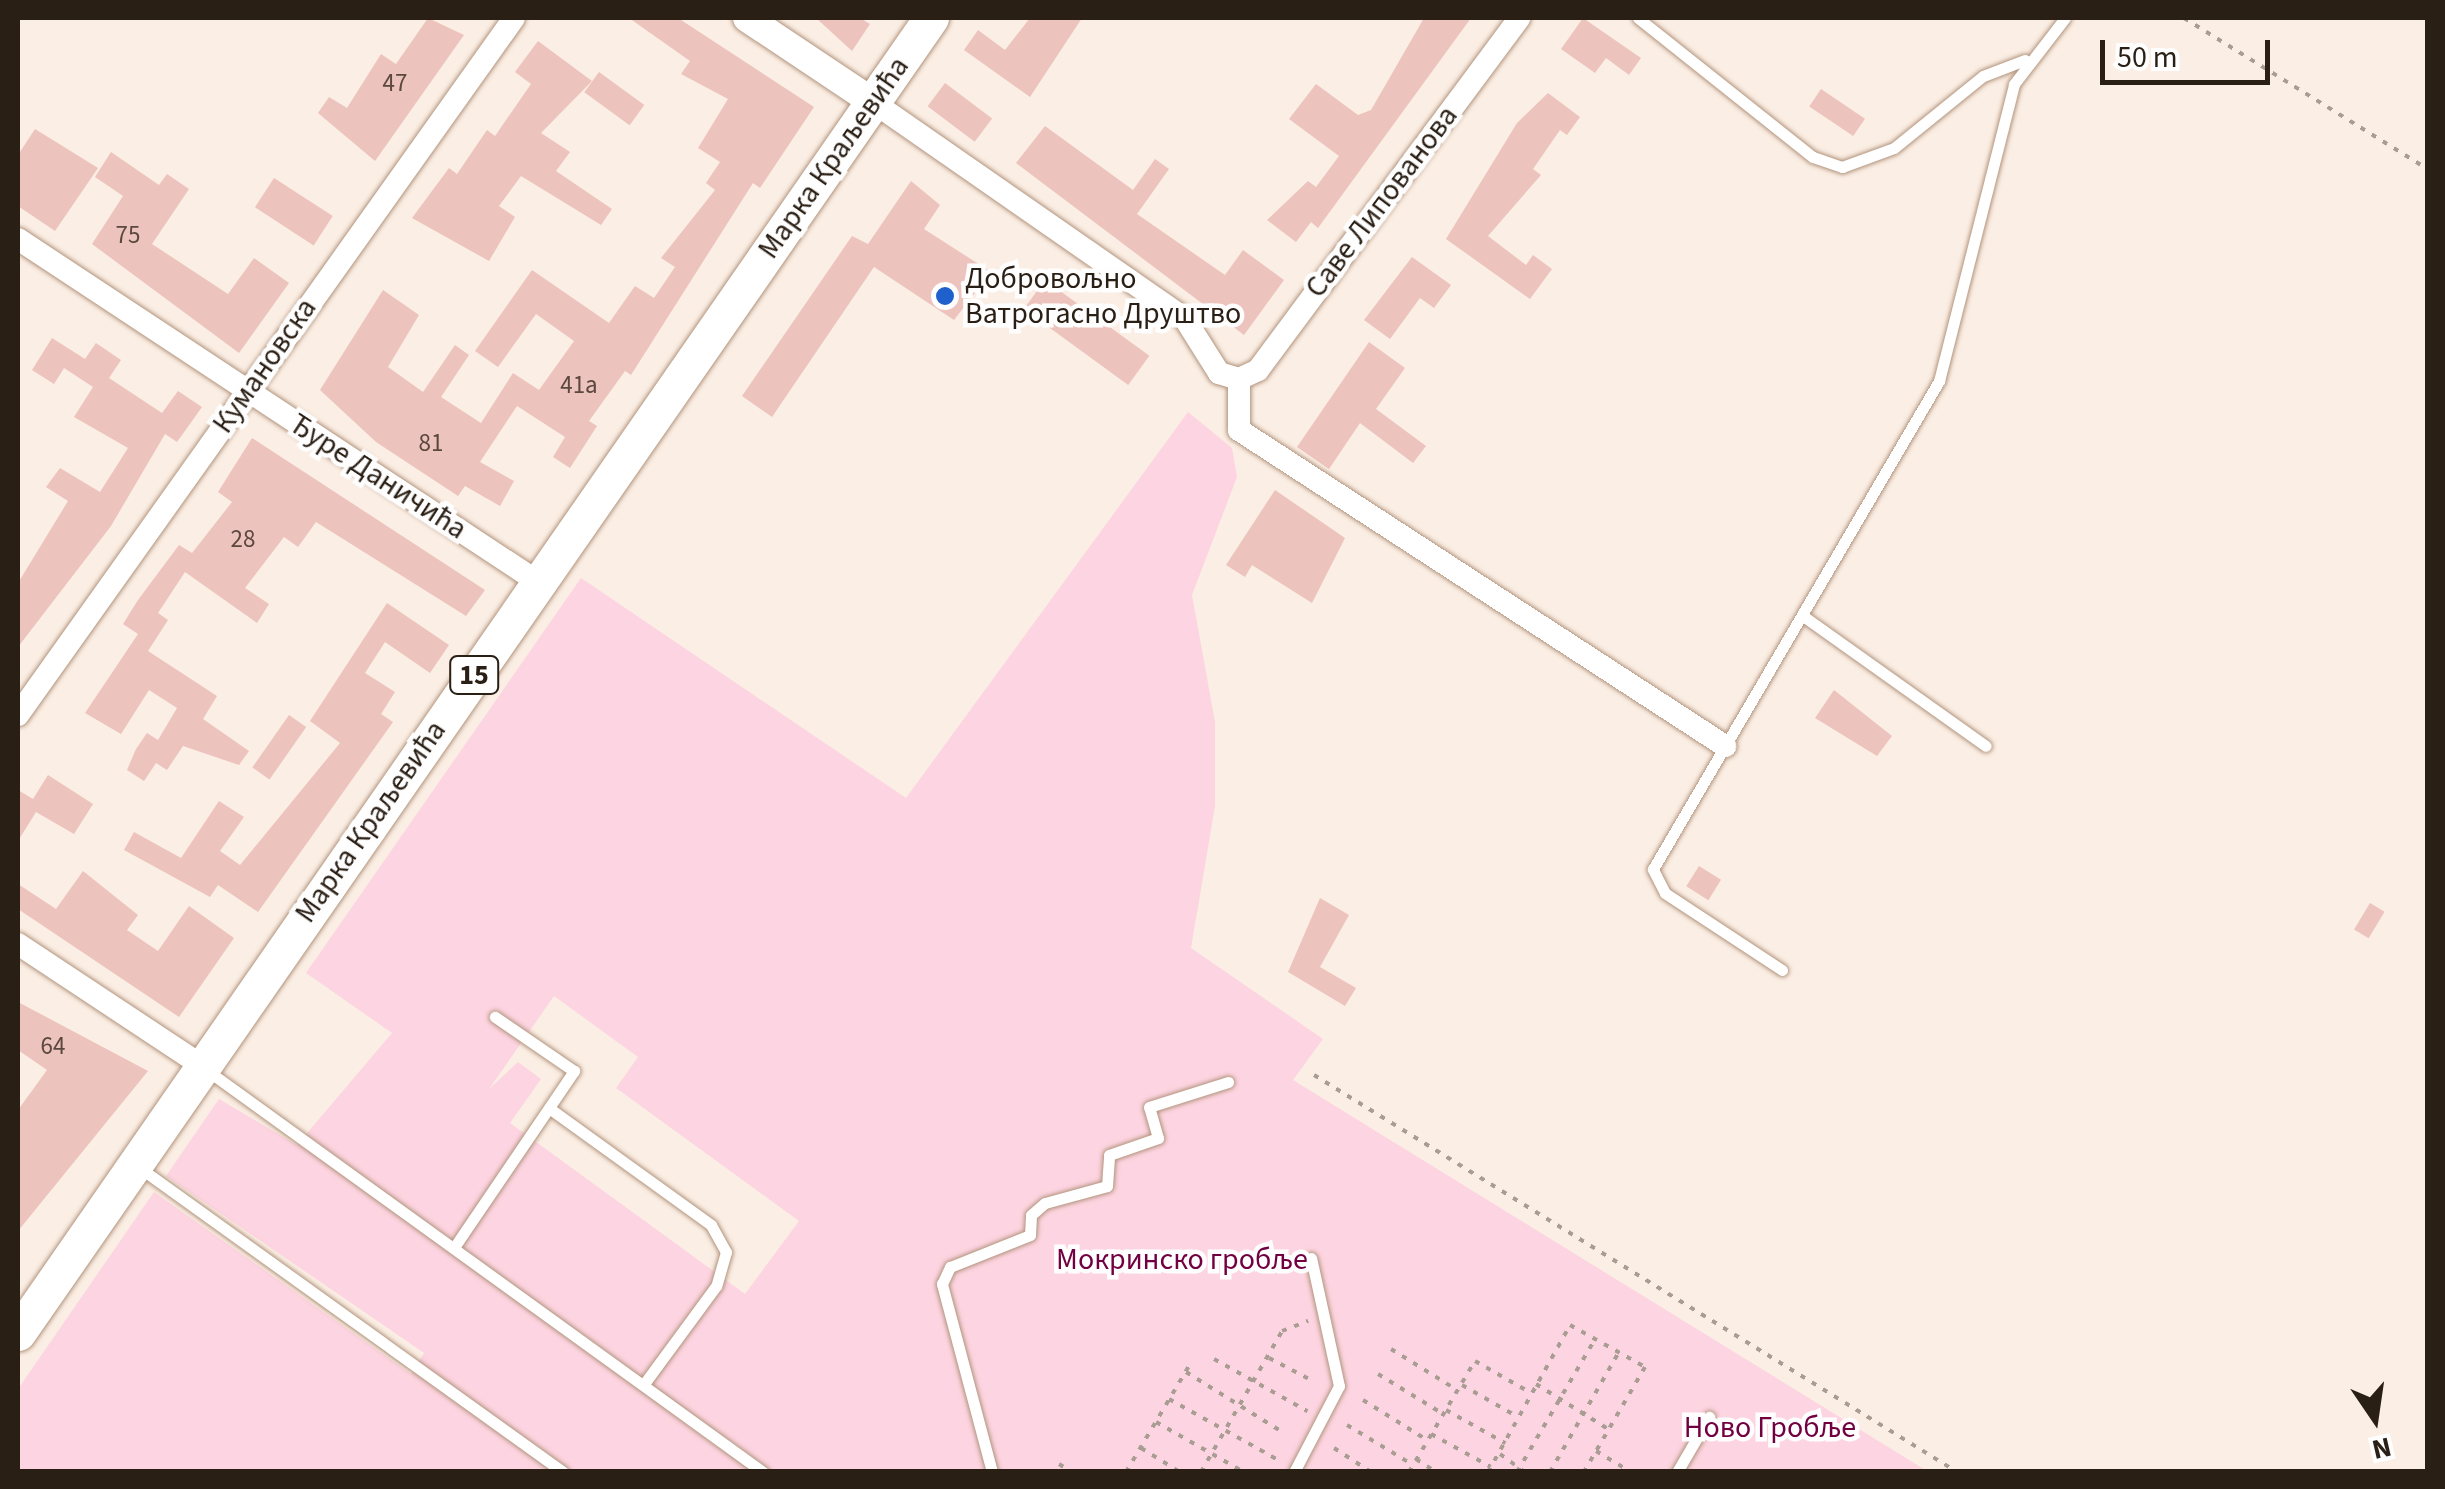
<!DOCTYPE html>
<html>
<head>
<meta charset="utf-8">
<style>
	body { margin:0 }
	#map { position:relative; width:2445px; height:1489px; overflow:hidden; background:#fbeee4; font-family:"Source Sans 3",sans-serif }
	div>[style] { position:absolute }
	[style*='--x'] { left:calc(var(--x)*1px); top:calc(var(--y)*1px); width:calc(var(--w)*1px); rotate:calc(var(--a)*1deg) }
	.green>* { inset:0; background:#fdd4e1 }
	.building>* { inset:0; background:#edc3bd; transform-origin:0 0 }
	.path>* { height:4px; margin-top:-2px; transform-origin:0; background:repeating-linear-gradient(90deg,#a99d93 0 5px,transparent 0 13px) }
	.roads { filter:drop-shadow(0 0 2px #b2947d) drop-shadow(0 0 2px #b2947d) }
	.service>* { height:11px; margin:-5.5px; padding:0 5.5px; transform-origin:5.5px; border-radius:5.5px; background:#fff }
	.minor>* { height:22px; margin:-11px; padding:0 11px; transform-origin:11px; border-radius:11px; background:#fff }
	.tertiary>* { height:28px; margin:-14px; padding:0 14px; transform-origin:14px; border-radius:14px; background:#fff }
	.primary>* { height:35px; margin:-17.5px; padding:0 17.5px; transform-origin:17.5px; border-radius:17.5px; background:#fff }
	.dots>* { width:28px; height:28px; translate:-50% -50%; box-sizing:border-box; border:5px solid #fefefe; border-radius:50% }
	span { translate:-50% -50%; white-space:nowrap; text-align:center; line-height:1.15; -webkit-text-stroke:9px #fefefe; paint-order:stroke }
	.number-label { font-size:25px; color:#5b483f }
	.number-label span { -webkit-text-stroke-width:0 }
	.shield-label span { padding:2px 8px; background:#fefefe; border:2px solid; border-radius:8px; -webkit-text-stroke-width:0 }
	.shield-label { font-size:28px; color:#2a1f15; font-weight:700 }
	.street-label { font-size:30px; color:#2a1f15 }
	.poi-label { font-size:30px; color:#2a1f15 }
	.left { translate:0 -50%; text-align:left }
	.park-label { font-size:30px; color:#720040 }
	.frame { position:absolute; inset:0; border:20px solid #2a1f15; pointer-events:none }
	.north { position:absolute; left:2325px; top:1369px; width:100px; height:100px; -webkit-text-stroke:8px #fefefe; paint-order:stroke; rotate:167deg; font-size:28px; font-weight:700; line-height:40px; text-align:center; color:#2a1f15 }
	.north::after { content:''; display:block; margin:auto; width:35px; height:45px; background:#2a1f15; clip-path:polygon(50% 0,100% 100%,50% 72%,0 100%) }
	.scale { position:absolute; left:2100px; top:40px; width:170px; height:45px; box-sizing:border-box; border:5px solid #2a1f15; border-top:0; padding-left:12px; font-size:30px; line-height:35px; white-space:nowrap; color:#2a1f15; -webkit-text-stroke:8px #fefefe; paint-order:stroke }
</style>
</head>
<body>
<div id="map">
	<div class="green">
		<div style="clip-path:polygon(evenodd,1188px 412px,1232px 448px,1237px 477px,1192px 595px,1215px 722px,1215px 806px,1191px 948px,1323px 1039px,1293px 1080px,1927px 1471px,18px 1472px,18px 1389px,154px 1192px,411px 1374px,424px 1353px,166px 1176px,219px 1099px,297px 1145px,392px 1033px,306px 973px,581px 578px,906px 798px,1188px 412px,554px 996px,638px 1057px,616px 1088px,799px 1221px,745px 1294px,510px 1123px,541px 1079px,518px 1062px,489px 1089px,554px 996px)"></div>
	</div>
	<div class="building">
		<div style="clip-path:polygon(428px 18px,464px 35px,375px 161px,318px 113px,329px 97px,347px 108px,381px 54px,396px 64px)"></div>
		<div style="clip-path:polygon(629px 18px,678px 18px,814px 107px,760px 188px,753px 183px,631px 375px,625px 371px,589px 421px,597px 426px,570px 468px,553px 457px,565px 437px,517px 406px,480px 462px,514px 481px,500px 506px,465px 486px,458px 496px,376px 442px,320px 390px,383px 290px,419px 315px,388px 367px,423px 392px,455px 345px,469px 355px,441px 397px,481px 423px,513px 373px,539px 390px,574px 341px,536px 314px,498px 367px,475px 351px,532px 270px,609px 323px,635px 286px,654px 298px,675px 267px,661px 258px,715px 190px,706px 183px,720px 162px,698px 148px,728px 99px,681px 74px,690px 61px)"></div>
		<div style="clip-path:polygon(816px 18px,860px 18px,870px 24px,852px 51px)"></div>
		<div style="clip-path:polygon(1030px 18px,1082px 18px,1030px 97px,964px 50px,978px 30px,1005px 50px)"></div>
		<div style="clip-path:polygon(1424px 18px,1471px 18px,1318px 228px,1311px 222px,1296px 242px,1267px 220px,1308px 181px,1316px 187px,1339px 156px,1289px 119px,1316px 84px,1358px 115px,1371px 110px)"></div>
		<div style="clip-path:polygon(1583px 18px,1641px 58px,1629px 75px,1606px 58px,1595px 73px,1561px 49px)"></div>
		<div style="clip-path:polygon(538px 41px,592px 81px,541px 133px,570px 152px,556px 171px,612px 209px,601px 225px,521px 176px,499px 206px,515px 217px,489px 261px,412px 218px,449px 168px,457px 174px,487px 130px,495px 136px,531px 84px,515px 72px)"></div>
		<div style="left:599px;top:72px;width:56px;height:25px;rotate:36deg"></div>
		<div style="left:945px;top:83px;width:59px;height:29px;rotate:37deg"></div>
		<div style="left:1821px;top:89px;width:53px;height:21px;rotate:34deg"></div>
		<div style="clip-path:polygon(1548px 93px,1580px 117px,1567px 135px,1560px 130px,1533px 169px,1541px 175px,1488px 236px,1526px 265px,1533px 255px,1552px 269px,1530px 299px,1446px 239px,1517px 123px)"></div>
		<div style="clip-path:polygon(1045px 126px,1133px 190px,1155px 159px,1169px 169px,1137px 214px,1225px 275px,1243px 250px,1284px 280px,1244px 335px,1016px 163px)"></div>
		<div style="clip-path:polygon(35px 129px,98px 168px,55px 231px,18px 206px,18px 155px)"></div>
		<div style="clip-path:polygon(111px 152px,159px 185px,167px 174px,189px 189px,152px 244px,228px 294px,254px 258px,289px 283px,239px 353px,92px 244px,123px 196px,95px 177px)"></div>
		<div style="left:274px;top:178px;width:70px;height:35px;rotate:33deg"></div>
		<div style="clip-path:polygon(911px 181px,940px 205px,924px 229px,991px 272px,954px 320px,874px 267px,772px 417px,742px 396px,852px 236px,868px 244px)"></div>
		<div style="clip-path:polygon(1412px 257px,1451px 285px,1434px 308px,1420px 298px,1390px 339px,1364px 320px)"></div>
		<div style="left:1045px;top:280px;width:129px;height:36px;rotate:36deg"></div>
		<div style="clip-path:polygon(52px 338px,85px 359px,96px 343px,121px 360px,109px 378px,162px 413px,178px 391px,202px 407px,177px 442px,165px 434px,111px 526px,18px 647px,18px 583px,68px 501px,46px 487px,60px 468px,100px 492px,128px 448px,74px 417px,93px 387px,64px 368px,54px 384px,32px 370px)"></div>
		<div style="clip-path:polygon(1369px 342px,1405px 368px,1376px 409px,1426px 446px,1413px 463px,1360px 423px,1329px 469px,1297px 447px)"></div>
		<div style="clip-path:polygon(252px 438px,485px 590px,466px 616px,316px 522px,298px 547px,284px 537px,245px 588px,269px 604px,257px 623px,185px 572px,158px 613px,168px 620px,148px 651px,217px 696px,203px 719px,249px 751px,239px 765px,183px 746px,167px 770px,156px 763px,144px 781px,127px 770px,136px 749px,147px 733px,158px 740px,177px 708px,149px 690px,121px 734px,85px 713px,138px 634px,123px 624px,138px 600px,179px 545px,192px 553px,232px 502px,218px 492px)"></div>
		<div style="clip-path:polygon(1275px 490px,1345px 538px,1312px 603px,1252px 565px,1245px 577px,1226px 565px)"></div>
		<div style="clip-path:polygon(387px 603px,449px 645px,430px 673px,385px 642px,365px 673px,395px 692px,381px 714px,393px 722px,258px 912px,218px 885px,210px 897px,124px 850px,134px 832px,181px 858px,219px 801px,244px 817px,220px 851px,240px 865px,340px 743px,310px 721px)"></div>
		<div style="clip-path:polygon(1834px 690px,1892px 736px,1877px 756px,1815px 718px)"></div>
		<div style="left:289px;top:715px;width:21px;height:64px;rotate:35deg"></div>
		<div style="clip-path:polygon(48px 775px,93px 804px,74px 834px,36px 812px,18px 841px,18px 790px,33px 799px)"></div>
		<div style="left:1699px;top:866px;width:26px;height:24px;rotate:32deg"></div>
		<div style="clip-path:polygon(83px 871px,138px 915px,127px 930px,158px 951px,189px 906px,234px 938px,179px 1017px,18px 909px,18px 884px,56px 909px)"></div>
		<div style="clip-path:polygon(1320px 898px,1349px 915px,1320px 967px,1356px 988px,1345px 1006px,1288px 972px)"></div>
		<div style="left:2370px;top:903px;width:17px;height:31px;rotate:31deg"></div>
		<div style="clip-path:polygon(18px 1002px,148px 1071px,18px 1231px,18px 1110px,47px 1070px,18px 1050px)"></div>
	</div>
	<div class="path">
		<div style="--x:2184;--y:18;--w:287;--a:31.8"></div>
		<div style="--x:1314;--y:1075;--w:756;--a:31.69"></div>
		<div style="--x:1391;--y:1349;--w:78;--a:31.8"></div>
		<div style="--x:1269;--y:1358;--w:50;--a:27.6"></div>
		<div style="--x:1214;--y:1359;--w:107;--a:29.2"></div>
		<div style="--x:1186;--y:1372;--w:115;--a:31.9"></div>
		<div style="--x:1378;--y:1374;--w:76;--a:31.6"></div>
		<div style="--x:1536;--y:1384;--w:85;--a:32"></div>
		<div style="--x:1462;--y:1385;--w:64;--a:29.7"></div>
		<div style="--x:1169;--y:1399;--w:125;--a:29.2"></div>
		<div style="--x:1363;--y:1400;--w:75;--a:32"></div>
		<div style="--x:1446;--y:1410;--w:68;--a:29.2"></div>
		<div style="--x:1156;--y:1422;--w:101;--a:29.6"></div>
		<div style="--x:1347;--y:1425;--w:77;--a:31.2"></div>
		<div style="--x:1431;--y:1434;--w:68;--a:28.8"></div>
		<div style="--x:1141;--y:1448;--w:46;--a:31.6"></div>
		<div style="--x:1334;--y:1448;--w:44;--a:33"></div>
		<div style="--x:1596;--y:1451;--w:41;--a:31"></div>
		<div style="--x:1500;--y:1454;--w:31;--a:36"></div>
		<div style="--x:1416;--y:1459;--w:24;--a:33"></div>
		<div style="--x:1059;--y:1464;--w:15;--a:32"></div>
		<div style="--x:1126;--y:1472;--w:123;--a:-59.3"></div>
		<div style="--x:1201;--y:1472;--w:163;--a:-60.1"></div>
		<div style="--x:1282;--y:1331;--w:28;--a:-21"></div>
		<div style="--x:1409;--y:1472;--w:129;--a:-59.3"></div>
		<div style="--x:1475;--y:1361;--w:64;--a:29.7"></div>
		<div style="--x:1488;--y:1472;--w:168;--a:-60.8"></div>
		<div style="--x:1570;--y:1325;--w:86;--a:29.2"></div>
		<div style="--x:1645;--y:1367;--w:121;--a:120.2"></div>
		<div style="--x:1517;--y:1472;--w:154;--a:-59.6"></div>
		<div style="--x:1550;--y:1472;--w:138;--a:-60.1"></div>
	</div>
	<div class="roads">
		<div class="service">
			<div style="--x:1638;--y:18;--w:223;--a:38.5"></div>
			<div style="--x:1813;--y:157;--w:31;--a:19"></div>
			<div style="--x:1842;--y:167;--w:55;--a:-20.1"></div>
			<div style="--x:1894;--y:148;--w:114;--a:-39"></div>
			<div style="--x:1983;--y:76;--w:45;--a:-20.9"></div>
			<div style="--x:1803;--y:616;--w:224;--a:35.4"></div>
			<div style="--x:1782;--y:970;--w:140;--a:-146.7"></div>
			<div style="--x:1665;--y:893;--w:27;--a:-117"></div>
			<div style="--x:1653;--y:869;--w:566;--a:-59.63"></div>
			<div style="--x:1939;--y:381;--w:306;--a:-75.8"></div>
			<div style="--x:2014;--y:84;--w:83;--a:-52.3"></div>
			<div style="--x:208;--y:1071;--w:685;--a:35.85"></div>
			<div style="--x:549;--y:1108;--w:200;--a:35.8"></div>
			<div style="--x:711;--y:1225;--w:31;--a:61"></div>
			<div style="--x:726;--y:1252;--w:35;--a:106"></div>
			<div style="--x:716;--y:1286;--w:122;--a:126.3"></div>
			<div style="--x:140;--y:1168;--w:521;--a:35.7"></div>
			<div style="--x:455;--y:1246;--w:212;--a:-55.8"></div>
			<div style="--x:574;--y:1071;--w:96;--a:-145.6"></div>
			<div style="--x:992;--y:1472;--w:195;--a:-104.9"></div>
			<div style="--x:942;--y:1284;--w:19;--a:-65"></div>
			<div style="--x:950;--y:1267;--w:86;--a:-21.8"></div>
			<div style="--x:1030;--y:1235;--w:20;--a:-87"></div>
			<div style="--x:1031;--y:1215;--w:18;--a:-41"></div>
			<div style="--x:1045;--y:1203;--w:64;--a:-15.3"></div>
			<div style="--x:1107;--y:1186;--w:31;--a:-86"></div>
			<div style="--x:1109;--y:1155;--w:52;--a:-19.1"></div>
			<div style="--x:1158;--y:1138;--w:32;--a:-106"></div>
			<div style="--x:1149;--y:1107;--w:83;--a:-17.6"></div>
			<div style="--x:1294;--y:1472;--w:97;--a:-62.4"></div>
			<div style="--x:1339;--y:1386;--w:131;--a:-102.3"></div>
			<div style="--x:1677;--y:1472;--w:64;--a:-59.8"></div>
		</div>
		<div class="minor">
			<div style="--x:873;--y:102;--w:380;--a:34.8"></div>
			<div style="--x:1185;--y:319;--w:64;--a:57.8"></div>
			<div style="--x:1219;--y:373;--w:21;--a:17"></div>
			<div style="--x:18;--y:239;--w:623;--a:33.41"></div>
			<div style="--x:1239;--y:379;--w:51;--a:90"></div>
			<div style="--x:1239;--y:430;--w:580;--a:33.03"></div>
			<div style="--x:1239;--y:379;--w:21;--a:-25"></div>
			<div style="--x:1258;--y:370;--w:438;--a:-53.4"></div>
			<div style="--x:18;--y:715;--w:855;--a:-54.56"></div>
			<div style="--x:18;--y:944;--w:219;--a:33.5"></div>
		</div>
		<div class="tertiary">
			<div style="--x:747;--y:18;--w:151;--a:33.7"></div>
		</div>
		<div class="primary">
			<div style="--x:18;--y:1333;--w:1601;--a:-55.23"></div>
		</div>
	</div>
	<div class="dots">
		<div style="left:945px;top:296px;background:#2060cc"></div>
	</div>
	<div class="number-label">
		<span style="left:395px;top:83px">47</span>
		<span style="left:128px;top:235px">75</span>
		<span style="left:579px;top:385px">41a</span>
		<span style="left:431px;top:443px">81</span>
		<span style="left:243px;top:539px">28</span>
		<span style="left:53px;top:1046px">64</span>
	</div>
	<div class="shield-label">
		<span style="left:474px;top:675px">15</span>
	</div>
	<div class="street-label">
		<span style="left:834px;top:158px;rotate:-55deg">Марка Краљевића</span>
		<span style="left:1382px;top:202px;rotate:-53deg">Саве Липованова</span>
		<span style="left:265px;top:366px;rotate:-55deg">Кумановска</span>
		<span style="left:378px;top:477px;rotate:33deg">Ђуре Даничића</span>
		<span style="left:371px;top:822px;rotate:-55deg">Марка Краљевића</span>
	</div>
	<div class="poi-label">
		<span class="left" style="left:965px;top:296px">Добровољно<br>Ватрогасно Друштво</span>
	</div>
	<div class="park-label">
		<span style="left:1182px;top:1260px">Мокринско гробље</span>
		<span style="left:1770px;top:1428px">Ново Гробље</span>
	</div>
	<div class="frame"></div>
	<div class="north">N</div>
	<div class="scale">50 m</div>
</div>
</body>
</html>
